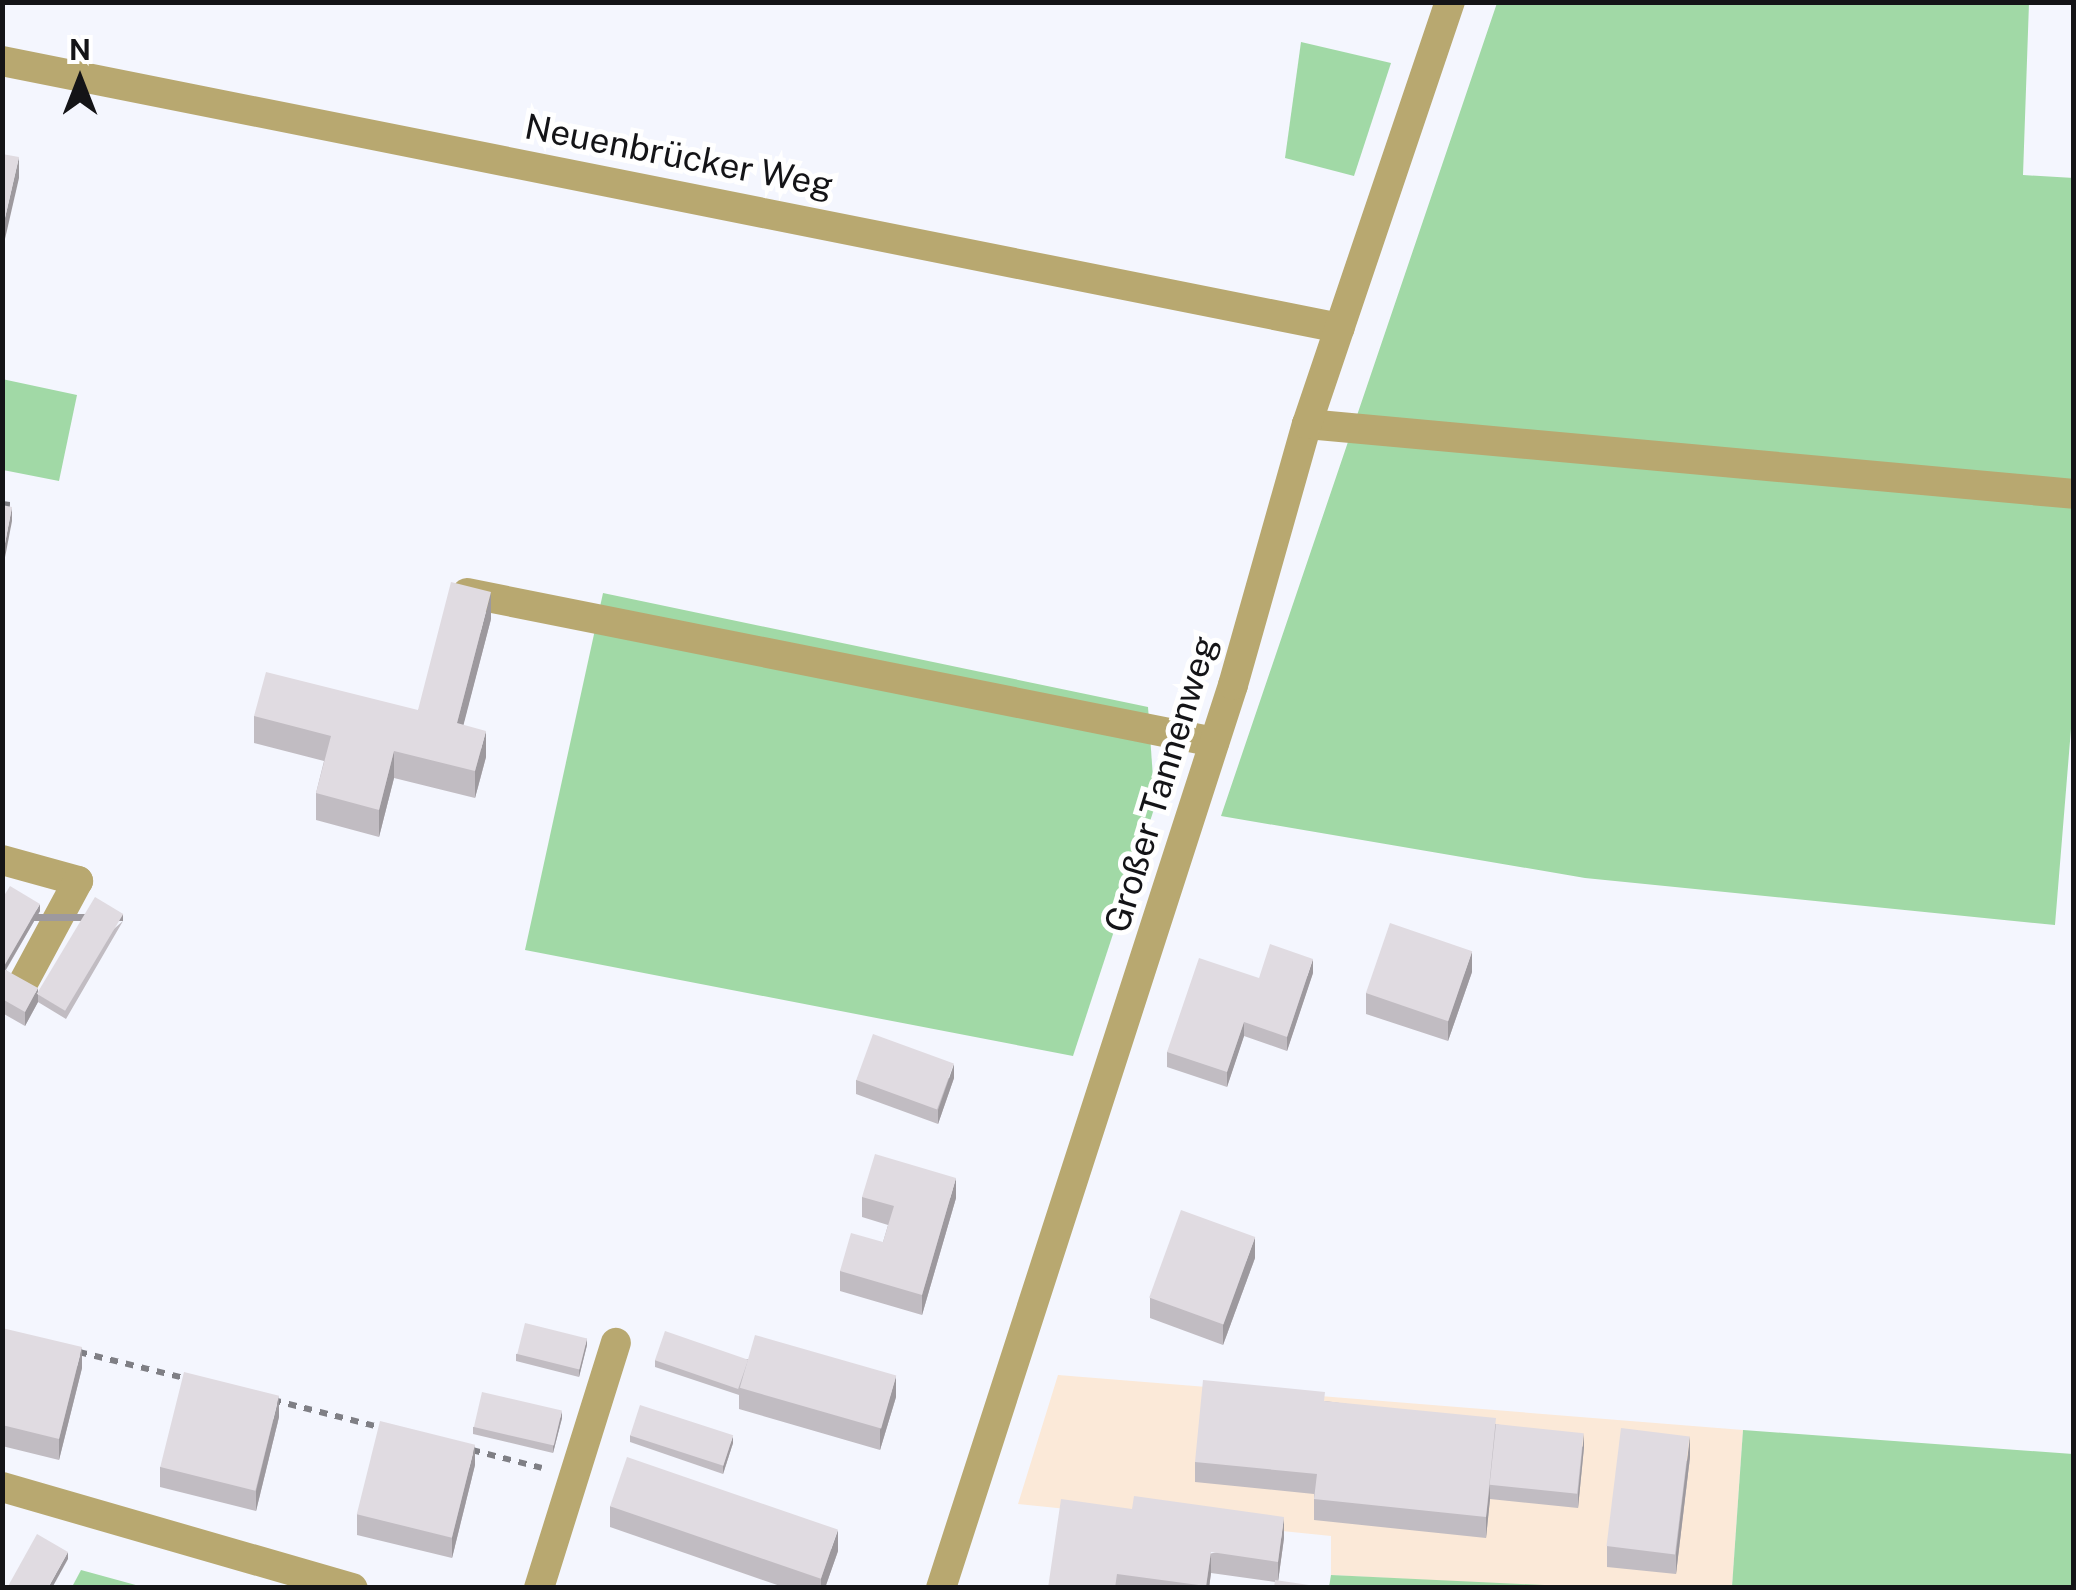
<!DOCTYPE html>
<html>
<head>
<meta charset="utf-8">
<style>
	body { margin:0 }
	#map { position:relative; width:2076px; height:1590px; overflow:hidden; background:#f4f6fe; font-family:"Public Sans",sans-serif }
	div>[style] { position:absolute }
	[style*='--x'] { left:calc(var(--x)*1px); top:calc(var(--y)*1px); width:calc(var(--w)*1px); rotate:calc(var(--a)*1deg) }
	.commercial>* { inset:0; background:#fbe9d8 }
	.green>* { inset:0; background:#a1d9a6 }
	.path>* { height:6px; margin-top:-3px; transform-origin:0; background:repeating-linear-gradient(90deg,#7f7f85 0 8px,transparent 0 16px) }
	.minor>* { height:30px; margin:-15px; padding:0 15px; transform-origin:15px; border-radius:15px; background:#b8a870 }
	.wall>* { inset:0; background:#c1bcc2 }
	.shaded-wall>* { inset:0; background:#9d999e; transform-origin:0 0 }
	.building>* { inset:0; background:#e0dbe1; transform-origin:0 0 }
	span { translate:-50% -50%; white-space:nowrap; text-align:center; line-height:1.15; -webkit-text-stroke:10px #fff; paint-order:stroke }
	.street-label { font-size:35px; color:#141417 }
	.frame { position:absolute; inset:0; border:5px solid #141417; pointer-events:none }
	.north { position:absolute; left:30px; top:30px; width:100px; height:100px; -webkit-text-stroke:8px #fff; paint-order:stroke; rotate:0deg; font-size:28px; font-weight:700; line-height:40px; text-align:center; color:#141417 }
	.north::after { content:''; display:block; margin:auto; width:35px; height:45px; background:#141417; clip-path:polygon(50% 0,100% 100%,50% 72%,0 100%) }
</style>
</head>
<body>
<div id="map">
	<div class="commercial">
		<div style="clip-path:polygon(1058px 1375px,1743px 1430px,1732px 1587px,1560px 1587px,1331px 1575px,1331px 1536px,1018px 1504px)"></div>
	</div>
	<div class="green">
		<div style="clip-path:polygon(1497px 3px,2029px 3px,2023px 175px,2074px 178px,2074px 692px,2055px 925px,1585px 878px,1221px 816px)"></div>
		<div style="clip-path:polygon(1301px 42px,1391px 63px,1354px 176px,1285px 158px)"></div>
		<div style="clip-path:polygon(2px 379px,77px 395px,59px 481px,3px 470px)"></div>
		<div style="clip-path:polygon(603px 593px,1148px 707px,1155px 806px,1073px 1056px,525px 950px)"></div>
		<div style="clip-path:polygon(1743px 1430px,2073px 1454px,2073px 1587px,1732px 1587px)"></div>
		<div style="clip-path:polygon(81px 1570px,143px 1587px,72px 1587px)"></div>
		<div style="clip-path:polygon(1331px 1575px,1585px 1587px,1329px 1587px)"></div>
	</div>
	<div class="path">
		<div style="--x:2;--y:504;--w:8;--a:7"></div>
		<div style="--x:79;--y:1352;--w:112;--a:13.9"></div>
		<div style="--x:273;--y:1400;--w:118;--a:14.3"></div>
		<div style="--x:472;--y:1450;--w:72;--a:14.4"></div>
	</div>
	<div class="minor">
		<div style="--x:2;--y:61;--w:1364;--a:11.29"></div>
		<div style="--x:1307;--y:424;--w:770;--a:5.21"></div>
		<div style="--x:467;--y:593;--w:762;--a:11.28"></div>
		<div style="--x:2;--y:860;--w:79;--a:15.4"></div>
		<div style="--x:78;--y:881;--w:120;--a:118.3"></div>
		<div style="--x:2;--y:1487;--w:365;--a:16.1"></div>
		<div style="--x:539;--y:1588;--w:257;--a:-72.6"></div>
		<div style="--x:941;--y:1588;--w:949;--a:-72.08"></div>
		<div style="--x:1233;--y:685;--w:271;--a:-74.2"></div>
		<div style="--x:1307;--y:424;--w:446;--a:-71.3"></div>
	</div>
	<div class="wall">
		<div style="clip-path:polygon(491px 619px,463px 725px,486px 757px,475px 798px,394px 778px,379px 837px,316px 820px,316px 793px,324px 761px,254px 743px,254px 716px,418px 710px)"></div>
		<div style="clip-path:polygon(2px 899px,40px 911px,6px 970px,38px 995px,123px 921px,66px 1019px,38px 1002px,25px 1026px,4px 1014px,2px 1016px)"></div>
		<div style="clip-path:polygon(1472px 972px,1448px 1041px,1366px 1014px,1366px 993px)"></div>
		<div style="clip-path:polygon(1313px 973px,1287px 1051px,1244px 1036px,1227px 1087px,1167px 1067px,1167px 1052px)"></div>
		<div style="clip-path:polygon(954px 1078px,938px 1124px,856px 1094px,856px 1080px)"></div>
		<div style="clip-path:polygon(862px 1197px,956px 1198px,922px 1315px,840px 1291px,840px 1271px,883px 1242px,888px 1225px,862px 1217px)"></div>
		<div style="clip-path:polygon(1255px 1258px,1223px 1345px,1150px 1318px,1150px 1298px)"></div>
		<div style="clip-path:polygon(2px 1328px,82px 1368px,59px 1460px,2px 1446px)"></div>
		<div style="clip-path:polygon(587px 1345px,579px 1377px,516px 1361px,516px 1354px)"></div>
		<div style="clip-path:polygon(748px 1359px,896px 1397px,880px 1450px,739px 1409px,739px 1395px,655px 1367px,655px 1360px)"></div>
		<div style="clip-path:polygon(1325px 1401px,1496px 1424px,1584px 1447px,1578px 1508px,1490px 1499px,1486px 1538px,1314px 1520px,1314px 1494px,1195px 1482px,1195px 1462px)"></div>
		<div style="clip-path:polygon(279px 1417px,256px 1511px,160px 1487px,160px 1467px)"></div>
		<div style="clip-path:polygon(562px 1418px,553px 1453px,473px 1434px,473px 1427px)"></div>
		<div style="clip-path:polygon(630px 1435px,733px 1443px,723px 1474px,630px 1442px)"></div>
		<div style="clip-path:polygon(1690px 1457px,1676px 1574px,1607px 1567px,1607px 1546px)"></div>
		<div style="clip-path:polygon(475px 1465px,452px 1558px,357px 1535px,357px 1514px)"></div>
		<div style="clip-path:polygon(610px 1506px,838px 1551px,825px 1588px,786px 1588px,610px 1527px)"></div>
		<div style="clip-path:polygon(1284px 1538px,1278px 1581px,1275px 1582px,1211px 1573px,1209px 1588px,1048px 1588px)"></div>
	</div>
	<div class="shaded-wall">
		<div style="clip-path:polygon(19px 157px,19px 178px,2px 252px,2px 231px)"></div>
		<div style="clip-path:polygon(12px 507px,12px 521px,2px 573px,2px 559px)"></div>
		<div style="clip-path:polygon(491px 592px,491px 619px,457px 750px,457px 723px)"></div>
		<div style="clip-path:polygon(486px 731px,486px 757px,475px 798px,475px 771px)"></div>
		<div style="clip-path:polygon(394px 751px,394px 778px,379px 837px,379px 810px)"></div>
		<div style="clip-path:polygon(40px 904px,40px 911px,2px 976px,2px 969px)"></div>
		<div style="left:123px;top:914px;width:7px;height:113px;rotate:90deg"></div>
		<div style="clip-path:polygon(1472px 951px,1472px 972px,1448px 1041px,1448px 1021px)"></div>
		<div style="clip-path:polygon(1313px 959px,1313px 973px,1287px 1051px,1287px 1037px)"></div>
		<div style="clip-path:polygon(38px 988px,38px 1002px,25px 1026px,25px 1012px)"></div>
		<div style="clip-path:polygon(1244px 1022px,1244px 1036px,1227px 1087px,1227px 1072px)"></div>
		<div style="clip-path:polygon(954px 1064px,954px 1078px,938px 1124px,938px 1110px)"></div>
		<div style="clip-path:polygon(956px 1178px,956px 1198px,922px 1315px,922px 1295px)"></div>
		<div style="clip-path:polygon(1255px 1237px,1255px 1258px,1223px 1345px,1223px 1324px)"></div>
		<div style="clip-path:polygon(587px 1338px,587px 1345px,579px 1377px,579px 1370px)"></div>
		<div style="clip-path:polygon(82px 1347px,82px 1368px,59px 1460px,59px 1439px)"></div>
		<div style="clip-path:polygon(896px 1376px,896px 1397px,880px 1450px,880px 1430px)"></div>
		<div style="clip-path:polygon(279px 1396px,279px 1417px,256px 1511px,256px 1491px)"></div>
		<div style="clip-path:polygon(562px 1411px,562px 1418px,553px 1453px,553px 1446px)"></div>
		<div style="clip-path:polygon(1584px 1433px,1584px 1447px,1578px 1508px,1578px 1494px)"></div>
		<div style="clip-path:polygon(733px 1436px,733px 1443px,723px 1474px,723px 1466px)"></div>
		<div style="clip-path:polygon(1690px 1436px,1690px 1457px,1676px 1574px,1676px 1553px)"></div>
		<div style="clip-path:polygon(475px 1445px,475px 1465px,452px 1558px,452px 1537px)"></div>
		<div style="clip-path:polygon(1490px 1485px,1490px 1499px,1486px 1538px,1486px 1517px)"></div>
		<div style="clip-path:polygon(1284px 1517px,1284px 1538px,1278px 1582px,1278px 1562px)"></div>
		<div style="clip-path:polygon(838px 1530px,838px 1551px,825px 1588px,821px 1588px,821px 1578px)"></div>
		<div style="clip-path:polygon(68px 1552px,68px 1559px,52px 1588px,48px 1588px)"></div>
		<div style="clip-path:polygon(1211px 1552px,1211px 1573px,1209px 1588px,1206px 1588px)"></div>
	</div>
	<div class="building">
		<div style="clip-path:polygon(2px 154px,19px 157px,2px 231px)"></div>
		<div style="clip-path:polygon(2px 505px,12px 507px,2px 559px)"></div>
		<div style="clip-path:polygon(451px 582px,491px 592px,457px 723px,486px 731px,475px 771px,394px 751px,379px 810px,316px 793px,331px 736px,254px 716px,266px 672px,418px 710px)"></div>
		<div style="clip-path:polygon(10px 886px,40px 904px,3px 968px,2px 899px)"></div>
		<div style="left:95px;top:897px;width:33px;height:113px;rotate:31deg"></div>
		<div style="left:1390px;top:923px;width:87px;height:74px;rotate:19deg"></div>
		<div style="clip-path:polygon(1270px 944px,1313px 959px,1287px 1037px,1244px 1022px,1227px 1072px,1167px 1052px,1199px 958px,1259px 978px)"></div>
		<div style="clip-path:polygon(2px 968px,38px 988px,25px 1012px,4px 1000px,2px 1002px)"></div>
		<div style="left:873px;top:1034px;width:86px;height:49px;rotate:20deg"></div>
		<div style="clip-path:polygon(875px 1154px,956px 1178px,922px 1295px,840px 1271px,851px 1233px,883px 1242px,894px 1206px,862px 1197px)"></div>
		<div style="left:1181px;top:1210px;width:79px;height:93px;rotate:20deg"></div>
		<div style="left:525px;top:1323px;width:64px;height:32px;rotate:14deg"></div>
		<div style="clip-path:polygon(2px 1328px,82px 1347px,59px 1439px,2px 1425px)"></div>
		<div style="left:665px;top:1331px;width:88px;height:31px;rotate:19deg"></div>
		<div style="left:755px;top:1335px;width:147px;height:55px;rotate:16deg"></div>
		<div style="left:184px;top:1372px;width:98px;height:98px;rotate:14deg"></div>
		<div style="clip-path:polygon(1203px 1380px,1325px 1392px,1324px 1401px,1496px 1418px,1486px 1517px,1314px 1499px,1317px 1474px,1195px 1462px)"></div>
		<div style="left:482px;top:1392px;width:82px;height:36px;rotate:13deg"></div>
		<div style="left:640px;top:1405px;width:98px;height:32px;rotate:18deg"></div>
		<div style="left:380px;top:1421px;width:98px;height:96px;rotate:14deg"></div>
		<div style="left:1496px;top:1424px;width:88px;height:61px;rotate:6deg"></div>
		<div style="left:1621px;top:1428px;width:69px;height:119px;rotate:7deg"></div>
		<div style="left:627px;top:1457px;width:223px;height:52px;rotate:19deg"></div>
		<div style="clip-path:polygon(1134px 1496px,1284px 1517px,1278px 1562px,1211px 1552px,1206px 1586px,1117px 1574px,1115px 1588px,1048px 1588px,1061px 1499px,1132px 1509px)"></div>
		<div style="clip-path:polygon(37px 1534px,68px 1552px,48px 1588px,7px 1588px)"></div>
		<div style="clip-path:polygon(1275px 1580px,1309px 1585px,1308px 1588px,1274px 1588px)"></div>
	</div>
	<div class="street-label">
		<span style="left:679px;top:156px;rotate:11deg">Neuenbrücker Weg</span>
		<span style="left:1161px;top:784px;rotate:-73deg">Großer Tannenweg</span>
	</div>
	<div class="frame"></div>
	<div class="north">N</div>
</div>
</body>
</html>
